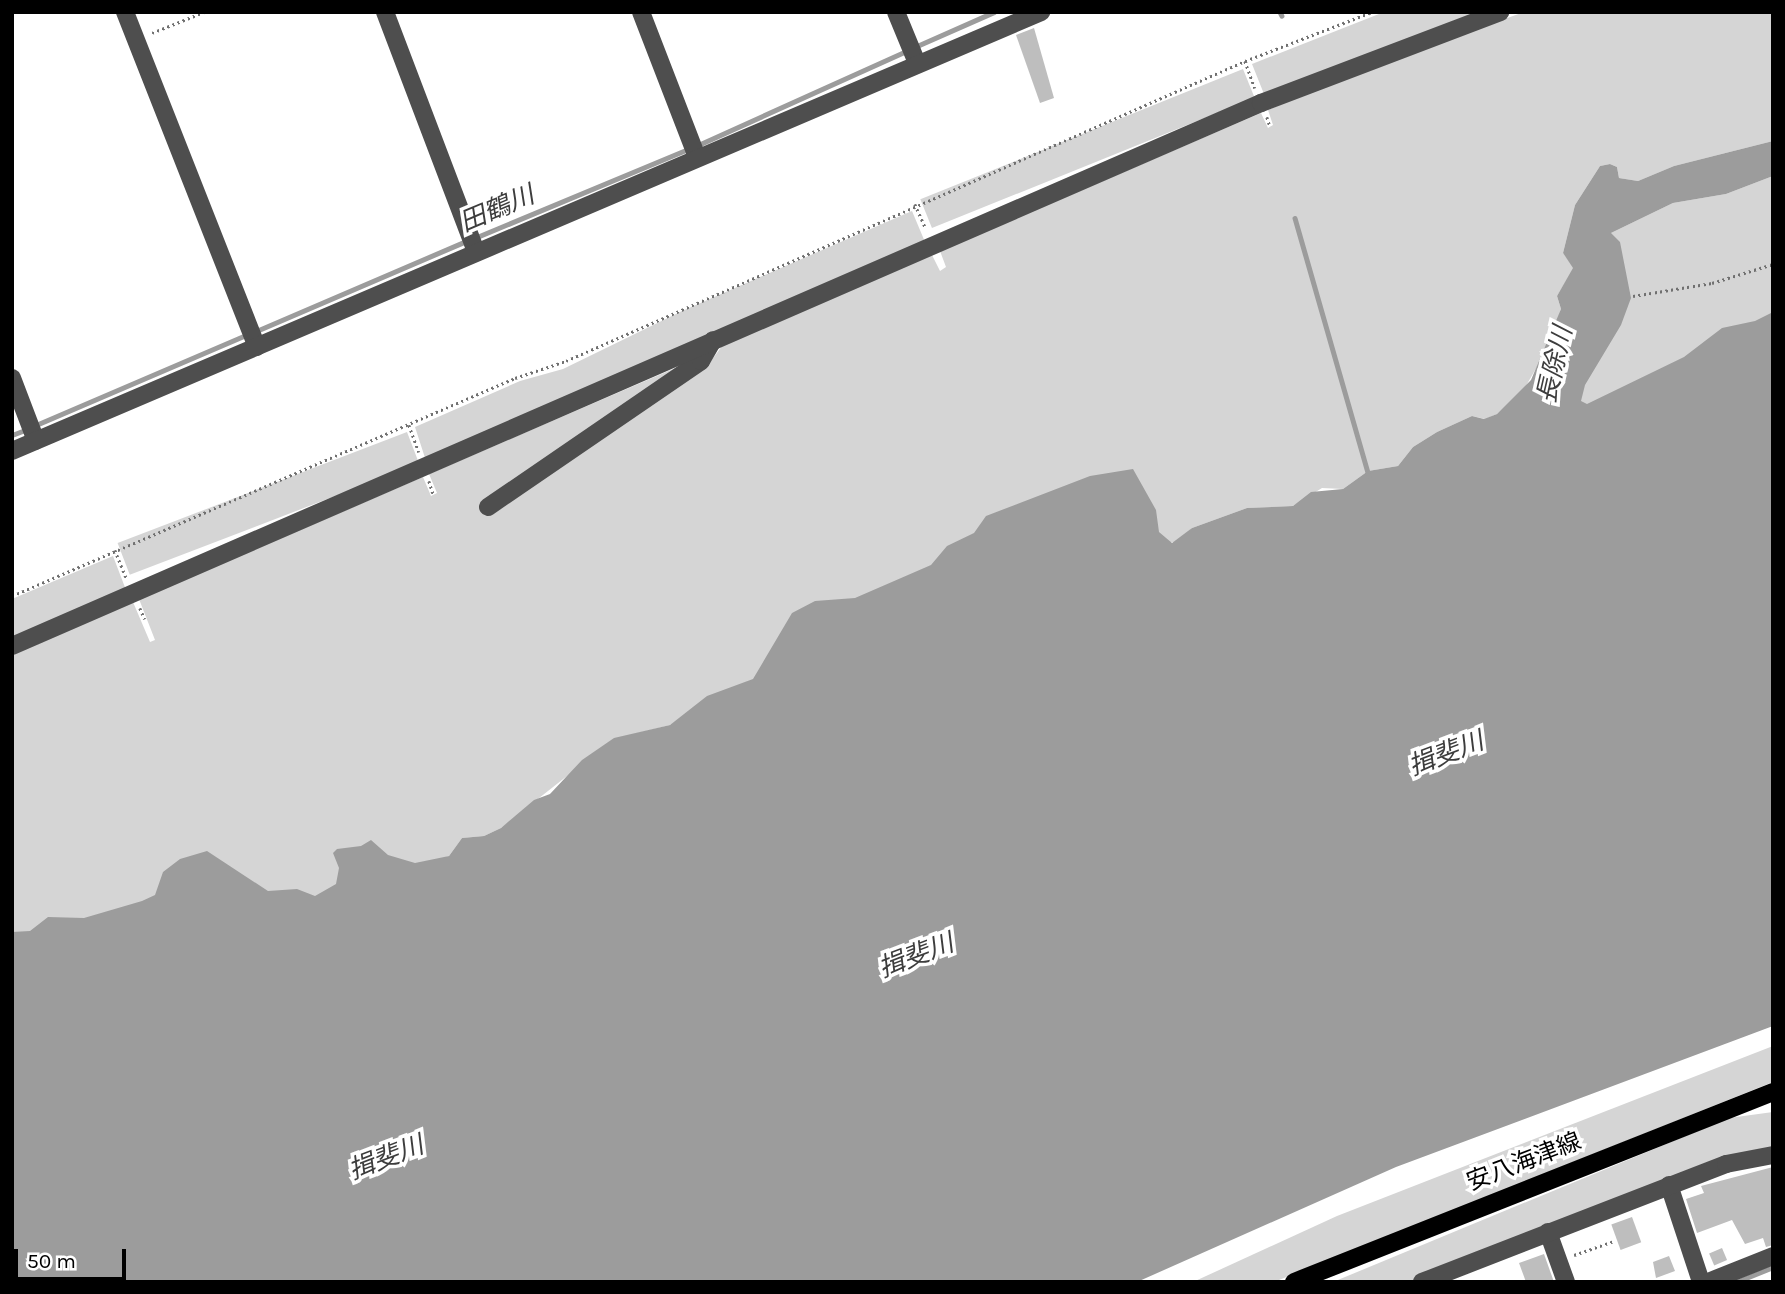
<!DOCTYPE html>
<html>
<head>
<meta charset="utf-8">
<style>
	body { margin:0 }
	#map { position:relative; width:1785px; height:1294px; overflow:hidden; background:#fff; font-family:Karla,"Noto Sans JP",sans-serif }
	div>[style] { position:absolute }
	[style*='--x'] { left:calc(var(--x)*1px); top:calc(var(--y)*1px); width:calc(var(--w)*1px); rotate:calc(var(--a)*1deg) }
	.green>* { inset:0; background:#d5d5d5; transform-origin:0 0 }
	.water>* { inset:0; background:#9c9c9c }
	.stream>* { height:4.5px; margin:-2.25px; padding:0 2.25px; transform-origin:2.25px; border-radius:2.25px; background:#9c9c9c }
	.building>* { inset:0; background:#bebebe; transform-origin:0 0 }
	.path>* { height:2.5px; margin-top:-1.25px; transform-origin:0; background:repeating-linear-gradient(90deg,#707070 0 2px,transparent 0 5.5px) }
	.minor>* { height:18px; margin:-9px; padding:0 9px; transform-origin:9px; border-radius:9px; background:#4e4e4e }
	.major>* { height:18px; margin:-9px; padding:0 9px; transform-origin:9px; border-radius:9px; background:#000 }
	span { translate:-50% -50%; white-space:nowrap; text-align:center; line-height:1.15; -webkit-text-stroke:7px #fff; paint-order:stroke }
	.street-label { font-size:24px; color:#000 }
	.water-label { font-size:26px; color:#3d3d3d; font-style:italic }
	.frame { position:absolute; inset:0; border:14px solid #000; pointer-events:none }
	.scale { position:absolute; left:14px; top:1249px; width:112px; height:32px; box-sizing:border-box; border:4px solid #000; border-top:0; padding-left:9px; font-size:21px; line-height:24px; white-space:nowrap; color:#000; -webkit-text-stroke:5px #fff; paint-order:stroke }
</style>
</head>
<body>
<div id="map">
	<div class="green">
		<div style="clip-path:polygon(1384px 12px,1481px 12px,1264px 94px,1252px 64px)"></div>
		<div style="clip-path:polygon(1524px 12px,1773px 12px,1773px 141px,1674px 166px,1638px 181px,1619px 178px,1617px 167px,1610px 164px,1600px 166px,1575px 205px,1563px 253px,1574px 268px,1557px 296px,1561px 309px,1549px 346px,1523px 391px,1497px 414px,1485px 419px,1472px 416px,1437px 432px,1413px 447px,1398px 466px,1368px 471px,1343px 489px,1322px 488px,1293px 506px,1247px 508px,1192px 528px,1179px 541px,1084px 559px,691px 712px,670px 725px,614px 739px,501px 828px,484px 836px,462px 838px,449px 856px,346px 894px,12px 940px,12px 653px,133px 602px,150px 642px,155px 640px,139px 599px,423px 477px,431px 496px,437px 493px,429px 474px,687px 363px,711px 361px,722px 346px,932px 255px,940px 271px,946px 267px,940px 251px,1261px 113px,1268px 128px,1273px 125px,1268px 110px,1349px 75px)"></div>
		<div style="left:1243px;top:69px;width:31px;height:348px;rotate:68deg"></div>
		<div style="clip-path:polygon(1773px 176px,1773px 337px,1586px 418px,1576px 386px,1611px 233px,1673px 203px,1726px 194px)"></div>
		<div style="clip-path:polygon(912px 211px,925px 242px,426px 461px,415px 427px,520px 381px,563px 369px,682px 311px)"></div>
		<div style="left:407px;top:432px;width:34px;height:310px;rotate:69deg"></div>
		<div style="clip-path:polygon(113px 556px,126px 590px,12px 639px,12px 599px)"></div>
		<div style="clip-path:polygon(1773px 1046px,1773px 1082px,1274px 1282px,1193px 1282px,1337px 1216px)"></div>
		<div style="clip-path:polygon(1773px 1112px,1773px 1151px,1412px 1282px,1333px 1282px,1729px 1118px)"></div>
	</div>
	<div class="water">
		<div style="clip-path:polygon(1773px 141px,1773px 176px,1726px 194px,1673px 203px,1611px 233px,1620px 242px,1631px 298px,1621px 325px,1585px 385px,1581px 401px,1587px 404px,1684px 357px,1722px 328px,1755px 321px,1773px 312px,1773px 1026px,1396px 1167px,1137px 1282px,12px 1282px,12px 932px,30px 931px,48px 917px,84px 918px,142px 901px,155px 895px,163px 872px,180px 859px,207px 851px,268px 891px,297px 889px,315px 896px,336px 884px,339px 868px,333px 853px,337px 849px,361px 846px,371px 840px,388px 855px,415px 863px,449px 856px,462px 838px,484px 836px,501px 828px,534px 800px,550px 794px,582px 760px,614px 738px,670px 725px,707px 696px,753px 679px,792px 613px,815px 601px,855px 598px,931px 565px,947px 546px,974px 533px,986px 516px,1090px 476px,1133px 469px,1156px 510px,1159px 532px,1172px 543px,1192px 528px,1247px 508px,1293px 506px,1311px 492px,1343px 489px,1368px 471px,1398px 466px,1413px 447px,1437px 432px,1472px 416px,1484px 419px,1497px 414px,1531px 380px,1561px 309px,1557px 296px,1573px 268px,1563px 253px,1575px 205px,1600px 166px,1610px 164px,1617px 167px,1619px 178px,1638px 181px,1674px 166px)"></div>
	</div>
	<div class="stream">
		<div style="--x:1280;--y:12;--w:4;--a:63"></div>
		<div style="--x:917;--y:46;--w:84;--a:-23.8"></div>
		<div style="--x:696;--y:146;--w:234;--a:-24.3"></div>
		<div style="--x:1295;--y:218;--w:268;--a:74"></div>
		<div style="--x:477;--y:237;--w:229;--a:-22.6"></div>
		<div style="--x:254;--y:332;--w:234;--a:-23.2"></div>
		<div style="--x:36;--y:425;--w:228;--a:-23.2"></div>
		<div style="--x:12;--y:435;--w:17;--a:-21"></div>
		<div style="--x:1736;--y:1282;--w:40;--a:-22"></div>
	</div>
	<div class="building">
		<div style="clip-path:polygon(1034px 28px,1054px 98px,1040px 103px,1016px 35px)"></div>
		<div style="clip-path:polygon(1773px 1167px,1773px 1245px,1766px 1247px,1763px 1238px,1745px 1244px,1732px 1220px,1697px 1233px,1686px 1199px,1704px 1193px,1701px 1186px)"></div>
		<div style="left:1632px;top:1217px;width:27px;height:22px;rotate:70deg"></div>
		<div style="left:1722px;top:1248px;width:13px;height:14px;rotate:67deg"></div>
		<div style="clip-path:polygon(1544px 1254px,1554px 1282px,1526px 1282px,1519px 1263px)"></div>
		<div style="clip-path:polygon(1669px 1256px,1675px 1271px,1656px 1278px,1653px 1262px)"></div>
	</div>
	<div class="path">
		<div style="--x:152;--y:33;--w:56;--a:-22"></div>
		<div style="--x:1245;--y:61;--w:29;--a:70"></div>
		<div style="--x:1267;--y:117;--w:9;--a:72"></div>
		<div style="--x:915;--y:204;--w:27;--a:66"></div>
		<div style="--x:1633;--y:296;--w:80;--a:-9.3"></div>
		<div style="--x:1712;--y:283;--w:64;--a:-17.3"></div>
		<div style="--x:409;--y:425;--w:29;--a:70"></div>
		<div style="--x:429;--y:481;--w:16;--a:72"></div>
		<div style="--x:115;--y:550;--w:32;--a:68"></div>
		<div style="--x:12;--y:596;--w:548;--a:-23.43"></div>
		<div style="--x:515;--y:378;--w:54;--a:-18.4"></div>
		<div style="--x:566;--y:361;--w:742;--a:-23.84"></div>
		<div style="--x:1245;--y:61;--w:136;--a:-21.1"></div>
		<div style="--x:140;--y:608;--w:12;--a:66"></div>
		<div style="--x:1574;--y:1255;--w:42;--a:-19.3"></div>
	</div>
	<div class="minor">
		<div style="--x:125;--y:12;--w:360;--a:68.5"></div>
		<div style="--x:385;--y:12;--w:257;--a:69.2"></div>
		<div style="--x:641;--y:12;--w:155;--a:68.9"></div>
		<div style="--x:896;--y:12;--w:55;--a:67.6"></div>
		<div style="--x:12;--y:378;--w:67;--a:69.1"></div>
		<div style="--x:12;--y:451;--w:1119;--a:-23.1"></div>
		<div style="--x:488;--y:507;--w:258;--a:-34.4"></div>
		<div style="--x:701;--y:361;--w:24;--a:-60"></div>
		<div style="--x:12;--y:646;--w:1362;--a:-23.5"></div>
		<div style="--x:1261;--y:103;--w:256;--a:-20.8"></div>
		<div style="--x:1669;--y:1185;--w:102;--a:71.7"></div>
		<div style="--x:1548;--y:1232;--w:53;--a:70.2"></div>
		<div style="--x:1422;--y:1282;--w:326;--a:-21.2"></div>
		<div style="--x:1726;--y:1164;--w:48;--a:-10.8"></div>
		<div style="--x:1708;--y:1282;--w:70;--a:-21.8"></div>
	</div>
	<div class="major">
		<div style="--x:1294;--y:1282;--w:515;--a:-21.64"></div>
	</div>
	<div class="street-label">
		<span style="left:1524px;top:1162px;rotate:-21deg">安八海津線</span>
	</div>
	<div class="water-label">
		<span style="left:497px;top:209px;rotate:-23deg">田鶴川</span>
		<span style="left:1555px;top:365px;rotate:-77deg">長除川</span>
		<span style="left:1446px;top:754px;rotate:-21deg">揖斐川</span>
		<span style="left:916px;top:956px;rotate:-21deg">揖斐川</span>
		<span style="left:386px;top:1158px;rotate:-21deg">揖斐川</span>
	</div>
	<div class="frame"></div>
	<div class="scale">50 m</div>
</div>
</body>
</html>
